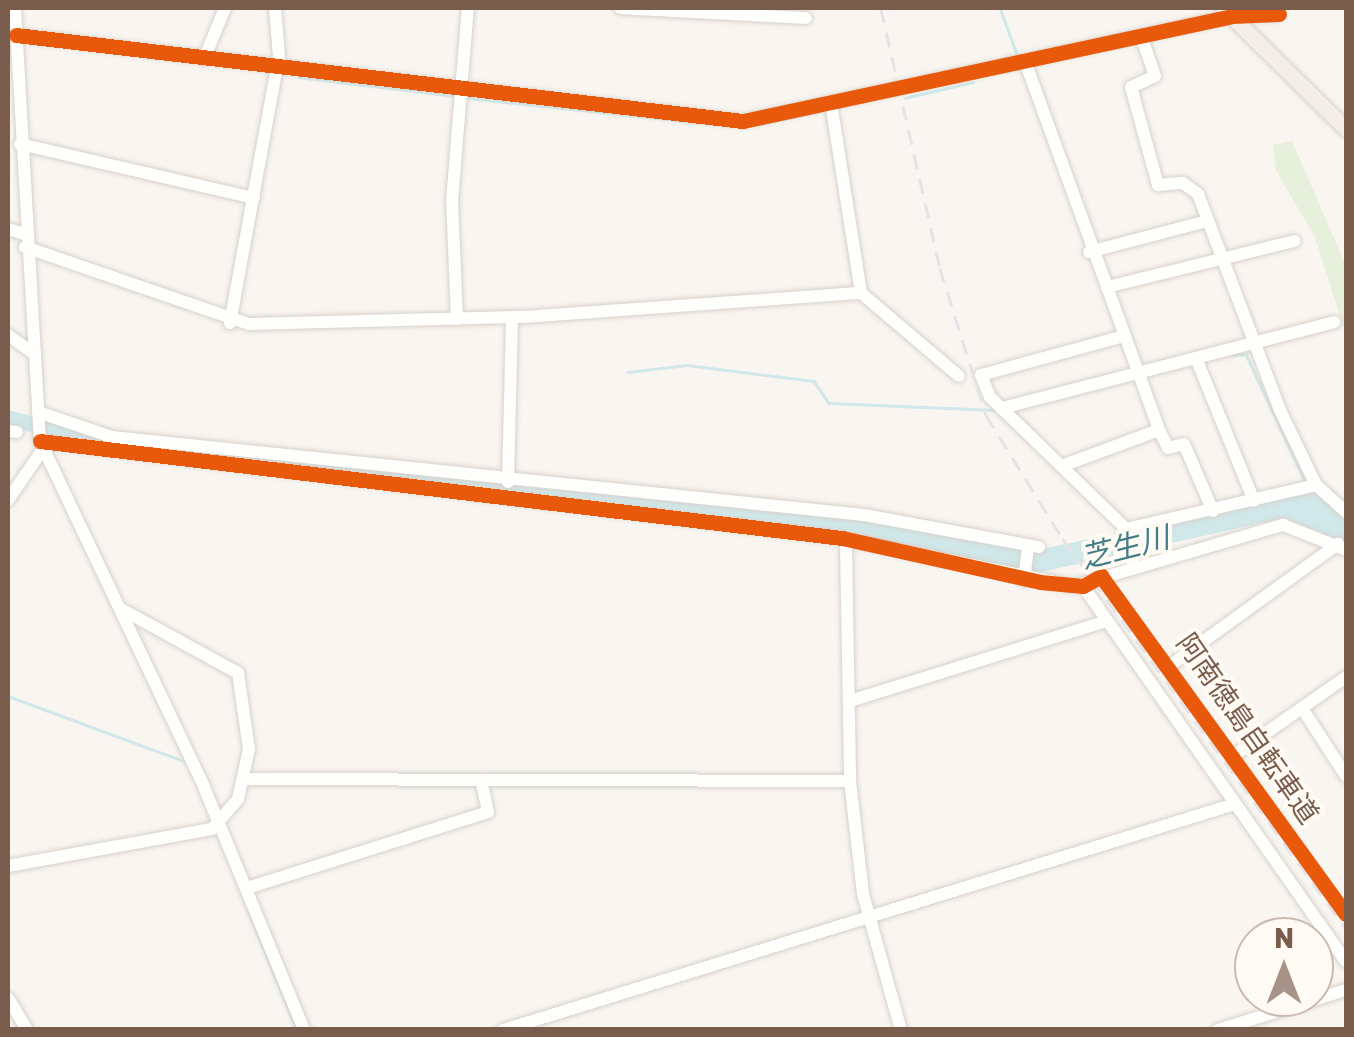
<!DOCTYPE html>
<html>
<head>
<meta charset="utf-8">
<style>
	body { margin:0 }
	#map { position:relative; width:1354px; height:1037px; overflow:hidden; background:#f9f5f0; font-family:Rubik,"Noto Sans JP",sans-serif }
	div>[style] { position:absolute }
	[style*='--x'] { left:calc(var(--x)*1px); top:calc(var(--y)*1px); width:calc(var(--w)*1px); rotate:calc(var(--a)*1deg) }
	.green>* { inset:0; background:#e7f0db }
	.water>* { inset:0; background:#d0e8ea }
	.stream>* { height:2.5px; margin:-1.25px; padding:0 1.25px; transform-origin:1.25px; border-radius:1.25px; background:#d0e8ea }
	.roads { filter:drop-shadow(0 0 2px #d7d1cb) drop-shadow(0 0 2px #d7d1cb) }
	.minor>* { height:12px; margin:-6px; padding:0 6px; transform-origin:6px; border-radius:6px; background:#fefefd }
	.major>* { height:15px; margin:-7.5px; padding:0 7.5px; transform-origin:7.5px; border-radius:7.5px; background:#f3eee8 }
	.rail>* { height:2.5px; margin-top:-1.25px; transform-origin:0; background:repeating-linear-gradient(90deg,#e6e3e7 0 15px,transparent 0 25px) }
	.cycleway>* { height:15px; margin:-7.5px; padding:0 7.5px; transform-origin:7.5px; border-radius:7.5px; background:#e8590c }
	span { translate:-50% -50%; white-space:nowrap; text-align:center; line-height:1.15; -webkit-text-stroke:8px #fffaf3; paint-order:stroke }
	.street-label { font-size:28px; color:#7a5c4d }
	.water-label { font-size:30px; color:#437c86; font-style:italic }
	.frame { position:absolute; inset:0; border:10px solid #7a5c4d; pointer-events:none }
	.north { position:absolute; left:1234px; top:917px; width:100px; height:100px; box-sizing:border-box; background:#fffaf3; border:2px solid #cabbb1; border-radius:50%; rotate:0deg; font-size:28px; font-weight:700; line-height:40px; text-align:center; color:#7a5c4d }
	.north::after { content:''; display:block; margin:auto; width:35px; height:45px; background:#a69286; clip-path:polygon(50% 0,100% 100%,50% 72%,0 100%) }
</style>
</head>
<body>
<div id="map">
	<div class="green">
		<div style="clip-path:polygon(1292px 141px,1346px 266px,1346px 335px,1315px 237px,1276px 171px,1273px 145px)"></div>
	</div>
	<div class="water">
		<div style="clip-path:polygon(8px 410px,134px 442px,850px 517px,1033px 551px,1314px 490px,1346px 515px,1346px 543px,1284px 518px,1032px 574px,846px 532px,68px 441px,8px 427px)"></div>
	</div>
	<div class="stream">
		<div style="--x:1000;--y:8;--w:52;--a:69.8"></div>
		<div style="--x:298;--y:77;--w:158;--a:6.9"></div>
		<div style="--x:468;--y:98;--w:257;--a:6"></div>
		<div style="--x:905;--y:98;--w:70;--a:-13.2"></div>
		<div style="--x:756;--y:125;--w:73;--a:-11.9"></div>
		<div style="--x:1233;--y:355;--w:13;--a:-4"></div>
		<div style="--x:1246;--y:354;--w:142;--a:65.1"></div>
		<div style="--x:628;--y:372;--w:59;--a:-6.8"></div>
		<div style="--x:687;--y:365;--w:128;--a:7.2"></div>
		<div style="--x:814;--y:381;--w:27;--a:56"></div>
		<div style="--x:829;--y:403;--w:166;--a:2.4"></div>
		<div style="--x:8;--y:696;--w:188;--a:20.3"></div>
		<div style="--x:248;--y:910;--w:130;--a:67.8"></div>
	</div>
	<div class="roads">
		<div class="minor">
			<div style="--x:15;--y:8;--w:434;--a:86.7"></div>
			<div style="--x:40;--y:441;--w:383;--a:64.6"></div>
			<div style="--x:204;--y:787;--w:263;--a:67.6"></div>
			<div style="--x:620;--y:8;--w:186;--a:3.1"></div>
			<div style="--x:16;--y:35;--w:732;--a:6.75"></div>
			<div style="--x:743;--y:121;--w:499;--a:-12.1"></div>
			<div style="--x:1231;--y:16;--w:48;--a:-2.4"></div>
			<div style="--x:1142;--y:38;--w:40;--a:71.1"></div>
			<div style="--x:1155;--y:76;--w:26;--a:155"></div>
			<div style="--x:1131;--y:87;--w:102;--a:74.6"></div>
			<div style="--x:1158;--y:185;--w:25;--a:-5"></div>
			<div style="--x:1183;--y:183;--w:19;--a:36"></div>
			<div style="--x:1198;--y:194;--w:231;--a:69.2"></div>
			<div style="--x:1280;--y:410;--w:83;--a:64.4"></div>
			<div style="--x:1316;--y:485;--w:40;--a:42"></div>
			<div style="--x:204;--y:59;--w:55;--a:-67.6"></div>
			<div style="--x:1026;--y:64;--w:389;--a:70"></div>
			<div style="--x:1159;--y:430;--w:20;--a:63"></div>
			<div style="--x:1168;--y:448;--w:16;--a:-14"></div>
			<div style="--x:1184;--y:444;--w:73;--a:66.6"></div>
			<div style="--x:831;--y:103;--w:192;--a:81"></div>
			<div style="--x:20;--y:144;--w:240;--a:13"></div>
			<div style="--x:8;--y:229;--w:17;--a:17"></div>
			<div style="--x:25;--y:247;--w:237;--a:19"></div>
			<div style="--x:249;--y:324;--w:275;--a:-1.5"></div>
			<div style="--x:524;--y:317;--w:338;--a:-4.1"></div>
			<div style="--x:861;--y:293;--w:128;--a:40.3"></div>
			<div style="--x:1089;--y:252;--w:122;--a:-14.7"></div>
			<div style="--x:1107;--y:287;--w:193;--a:-13.8"></div>
			<div style="--x:457;--y:319;--w:118;--a:-92.4"></div>
			<div style="--x:452;--y:201;--w:194;--a:-85.3"></div>
			<div style="--x:230;--y:323;--w:271;--a:-79.6"></div>
			<div style="--x:279;--y:56;--w:48;--a:-94.8"></div>
			<div style="--x:8;--y:335;--w:31;--a:36"></div>
			<div style="--x:1124;--y:336;--w:148;--a:164.7"></div>
			<div style="--x:981;--y:375;--w:24;--a:68"></div>
			<div style="--x:990;--y:397;--w:190;--a:44.1"></div>
			<div style="--x:1126;--y:529;--w:36;--a:79"></div>
			<div style="--x:1196;--y:358;--w:154;--a:67.9"></div>
			<div style="--x:1006;--y:407;--w:339;--a:-14.5"></div>
			<div style="--x:38;--y:412;--w:78;--a:18.7"></div>
			<div style="--x:112;--y:437;--w:756;--a:5.92"></div>
			<div style="--x:864;--y:515;--w:178;--a:10.4"></div>
			<div style="--x:8;--y:431;--w:9;--a:6"></div>
			<div style="--x:40;--y:441;--w:808;--a:6.9"></div>
			<div style="--x:842;--y:538;--w:237;--a:11.7"></div>
			<div style="--x:1074;--y:586;--w:218;--a:-16.3"></div>
			<div style="--x:1283;--y:525;--w:68;--a:21.6"></div>
			<div style="--x:1067;--y:464;--w:98;--a:-20.3"></div>
			<div style="--x:508;--y:482;--w:164;--a:-88.6"></div>
			<div style="--x:8;--y:500;--w:62;--a:-55.5"></div>
			<div style="--x:1126;--y:529;--w:195;--a:-13"></div>
			<div style="--x:846;--y:545;--w:236;--a:89"></div>
			<div style="--x:850;--y:781;--w:114;--a:83.4"></div>
			<div style="--x:863;--y:894;--w:141;--a:74.4"></div>
			<div style="--x:1024;--y:580;--w:33;--a:-83"></div>
			<div style="--x:1083;--y:586;--w:458;--a:55"></div>
			<div style="--x:1172;--y:664;--w:205;--a:-35.9"></div>
			<div style="--x:850;--y:701;--w:266;--a:-17.3"></div>
			<div style="--x:1302;--y:708;--w:81;--a:57.1"></div>
			<div style="--x:1236;--y:754;--w:134;--a:-35"></div>
			<div style="--x:245;--y:779;--w:605;--a:0.19"></div>
			<div style="--x:8;--y:866;--w:207;--a:-10.3"></div>
			<div style="--x:212;--y:829;--w:40;--a:-49"></div>
			<div style="--x:238;--y:799;--w:51;--a:-77.6"></div>
			<div style="--x:249;--y:749;--w:77;--a:-98.2"></div>
			<div style="--x:238;--y:673;--w:131;--a:-151.3"></div>
			<div style="--x:247;--y:888;--w:253;--a:-17.5"></div>
			<div style="--x:488;--y:812;--w:33;--a:-102"></div>
			<div style="--x:8;--y:998;--w:37;--a:59"></div>
			<div style="--x:503;--y:1030;--w:766;--a:-17.16"></div>
			<div style="--x:1218;--y:1030;--w:134;--a:-17.4"></div>
		</div>
		<div class="major">
			<div style="--x:1223;--y:8;--w:173;--a:44.5"></div>
		</div>
	</div>
	<div class="rail">
		<div style="--x:881;--y:8;--w:267;--a:77.2"></div>
		<div style="--x:940;--y:268;--w:154;--a:72.6"></div>
		<div style="--x:986;--y:415;--w:146;--a:58.2"></div>
		<div style="--x:1063;--y:539;--w:481;--a:54"></div>
	</div>
	<div class="cycleway">
		<div style="--x:16;--y:35;--w:732;--a:6.75"></div>
		<div style="--x:743;--y:121;--w:499;--a:-12.1"></div>
		<div style="--x:1231;--y:16;--w:48;--a:-2.4"></div>
		<div style="--x:40;--y:441;--w:808;--a:6.9"></div>
		<div style="--x:842;--y:538;--w:203;--a:12.5"></div>
		<div style="--x:1040;--y:582;--w:43;--a:5.3"></div>
		<div style="--x:1083;--y:586;--w:21;--a:-29"></div>
		<div style="--x:1101;--y:576;--w:417;--a:54.1"></div>
	</div>
	<div class="street-label">
		<span style="left:1247px;top:729px;rotate:55deg">阿南徳島自転車道</span>
	</div>
	<div class="water-label">
		<span style="left:1125px;top:548px;rotate:-14deg">芝生川</span>
	</div>
	<div class="frame"></div>
	<div class="north">N</div>
</div>
</body>
</html>
